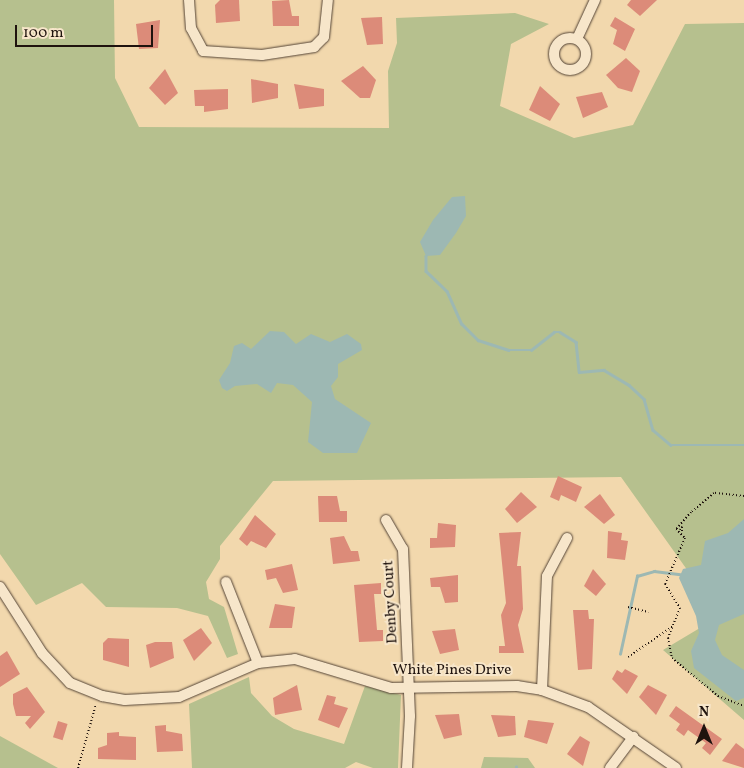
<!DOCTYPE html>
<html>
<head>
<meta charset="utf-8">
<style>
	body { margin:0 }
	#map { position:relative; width:744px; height:768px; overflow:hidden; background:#f2d8ad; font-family:Vollkorn,serif }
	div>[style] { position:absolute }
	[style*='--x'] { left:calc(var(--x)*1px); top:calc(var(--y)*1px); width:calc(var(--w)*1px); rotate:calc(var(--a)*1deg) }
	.green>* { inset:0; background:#b6c08e }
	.water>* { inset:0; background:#9db8b3 }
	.stream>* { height:2.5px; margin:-1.25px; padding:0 1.25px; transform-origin:1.25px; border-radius:1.25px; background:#9db8b3 }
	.building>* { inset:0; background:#dc8b79; transform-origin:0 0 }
	.path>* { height:2px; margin-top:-1px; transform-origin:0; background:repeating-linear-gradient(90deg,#1f130e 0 1px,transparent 0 3.5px) }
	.roads { filter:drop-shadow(0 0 1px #544436) drop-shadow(0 0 1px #544436) }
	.minor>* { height:10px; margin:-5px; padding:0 5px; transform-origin:5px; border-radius:5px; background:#f7e6ca }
	.minor>.ring { margin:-5px; padding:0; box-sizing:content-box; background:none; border:10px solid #f7e6ca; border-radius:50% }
	span { translate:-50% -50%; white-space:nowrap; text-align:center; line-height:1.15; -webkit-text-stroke:4px #f7e6ca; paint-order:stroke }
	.street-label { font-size:15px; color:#1f130e }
	.north { position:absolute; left:679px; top:703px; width:50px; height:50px; -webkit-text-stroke:4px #f7e6ca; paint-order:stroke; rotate:0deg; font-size:14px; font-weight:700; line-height:20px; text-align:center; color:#1f130e }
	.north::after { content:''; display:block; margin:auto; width:18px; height:22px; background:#1f130e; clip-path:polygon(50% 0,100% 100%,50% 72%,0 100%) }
	.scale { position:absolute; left:15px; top:25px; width:138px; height:22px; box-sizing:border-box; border:2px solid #1f130e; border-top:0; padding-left:6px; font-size:15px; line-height:18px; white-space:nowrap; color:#1f130e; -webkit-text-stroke:4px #f7e6ca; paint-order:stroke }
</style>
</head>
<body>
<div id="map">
	<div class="green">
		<div style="clip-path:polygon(0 0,114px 0,115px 78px,139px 127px,389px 128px,388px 71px,397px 43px,396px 18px,515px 13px,549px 24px,511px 44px,500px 106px,574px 138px,633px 125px,685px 24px,744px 23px,744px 720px,663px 650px,720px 616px,621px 477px,273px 481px,220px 546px,220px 559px,206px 582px,209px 599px,224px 607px,238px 654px,227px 658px,208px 616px,177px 608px,106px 607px,82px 583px,36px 605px,0 554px)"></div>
		<div style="clip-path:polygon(249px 677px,251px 693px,272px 716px,294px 729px,344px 744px,365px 686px,401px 695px,398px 768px,373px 768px,356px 762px,345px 768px,192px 768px,189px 704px)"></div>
		<div style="clip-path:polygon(0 736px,58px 768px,0 768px)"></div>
		<div style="clip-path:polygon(484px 757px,528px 758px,535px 768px,481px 768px)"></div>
	</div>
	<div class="water">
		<div style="clip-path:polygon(465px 196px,466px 216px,456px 233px,440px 255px,426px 256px,420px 242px,433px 220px,452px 197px)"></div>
		<div style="clip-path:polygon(270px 331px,284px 332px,296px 344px,311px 334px,330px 342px,347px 334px,361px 344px,362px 350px,338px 364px,338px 377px,331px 386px,335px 399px,371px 423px,357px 453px,323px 453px,308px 442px,312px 402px,293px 385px,277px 383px,271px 393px,257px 384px,235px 386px,227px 391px,222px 388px,219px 380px,230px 363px,234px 346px,242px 343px,251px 349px)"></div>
		<div style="clip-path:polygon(744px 519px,744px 614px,719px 625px,715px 640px,722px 655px,744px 670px,744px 698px,736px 701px,694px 668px,691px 651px,699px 633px,696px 616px,679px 578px,683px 569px,701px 565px,705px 541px,728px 533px)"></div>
	</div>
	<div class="stream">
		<div style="--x:426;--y:256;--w:15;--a:90"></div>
		<div style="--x:426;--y:271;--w:29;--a:44"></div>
		<div style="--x:447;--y:291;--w:36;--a:66"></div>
		<div style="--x:462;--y:324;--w:23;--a:45"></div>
		<div style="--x:478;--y:340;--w:32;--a:18"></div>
		<div style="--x:508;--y:350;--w:23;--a:0"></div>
		<div style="--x:531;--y:350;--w:29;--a:-38"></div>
		<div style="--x:554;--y:332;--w:6;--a:0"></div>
		<div style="--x:560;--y:332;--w:19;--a:32"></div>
		<div style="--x:576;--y:342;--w:30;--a:84"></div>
		<div style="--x:579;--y:372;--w:25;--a:-5"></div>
		<div style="--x:604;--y:370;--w:29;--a:31"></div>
		<div style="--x:629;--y:385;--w:21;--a:43"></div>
		<div style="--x:644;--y:399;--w:32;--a:74"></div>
		<div style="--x:653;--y:430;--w:23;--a:40"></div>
		<div style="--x:671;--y:445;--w:73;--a:0"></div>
		<div style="--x:620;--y:654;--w:80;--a:-77.7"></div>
		<div style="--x:637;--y:576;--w:18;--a:-16"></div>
		<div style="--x:654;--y:571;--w:26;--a:7"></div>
		<div style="--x:516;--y:768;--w:1;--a:-90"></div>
	</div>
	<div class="building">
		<div style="clip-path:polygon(220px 0,239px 0,240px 21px,216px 23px,215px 5px)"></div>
		<div style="clip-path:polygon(289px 0,292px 16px,299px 16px,299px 26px,273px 26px,272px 1px)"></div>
		<div style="clip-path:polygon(631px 0,657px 0,640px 16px,627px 5px)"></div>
		<div style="clip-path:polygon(382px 17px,383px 44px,367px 45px,361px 18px)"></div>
		<div style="clip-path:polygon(615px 17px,635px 29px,625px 51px,613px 44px,617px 30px,610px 26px)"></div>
		<div style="clip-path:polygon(160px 20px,158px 48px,139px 49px,136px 24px)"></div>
		<div style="clip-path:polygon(626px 58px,640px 71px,632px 92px,618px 88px,606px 75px)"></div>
		<div style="clip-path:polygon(363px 66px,376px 80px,370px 98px,360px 98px,341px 81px)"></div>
		<div style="clip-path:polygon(165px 69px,178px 93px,165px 105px,149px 88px)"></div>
		<div style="clip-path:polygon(251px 79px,278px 84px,278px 98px,252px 103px)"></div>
		<div style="clip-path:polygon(294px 84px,324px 89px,324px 106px,299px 109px)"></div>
		<div style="clip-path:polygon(540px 86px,560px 104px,550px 121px,529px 110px)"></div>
		<div style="clip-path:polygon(228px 89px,228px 109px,204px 112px,204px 106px,195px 106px,194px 90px)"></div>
		<div style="clip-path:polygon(602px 92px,608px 107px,583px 118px,576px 97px)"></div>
		<div style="clip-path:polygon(558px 476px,582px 487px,576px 502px,561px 495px,559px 501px,550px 497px)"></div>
		<div style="clip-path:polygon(521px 492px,537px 507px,517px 523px,505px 509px)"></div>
		<div style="clip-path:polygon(600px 494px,615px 515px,604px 524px,584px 507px)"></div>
		<div style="clip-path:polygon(318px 496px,337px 496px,340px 511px,347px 511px,347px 522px,319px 522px)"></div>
		<div style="clip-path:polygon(255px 515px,276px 534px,266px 548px,251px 541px,247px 546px,239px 539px)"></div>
		<div style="clip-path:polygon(438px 523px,456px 525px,455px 547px,430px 548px,430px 538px,437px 538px)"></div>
		<div style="clip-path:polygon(608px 531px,622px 533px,621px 540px,628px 541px,625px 560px,607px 558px)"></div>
		<div style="clip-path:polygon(521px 532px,517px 566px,521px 566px,523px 609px,518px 625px,524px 653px,499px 653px,499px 646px,505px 646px,501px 615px,506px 603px,499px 533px)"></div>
		<div style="clip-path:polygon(344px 536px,351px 551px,358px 551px,360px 561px,333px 564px,330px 538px)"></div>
		<div style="clip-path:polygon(292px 564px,298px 590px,283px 593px,276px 578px,267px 580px,265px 570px)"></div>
		<div style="clip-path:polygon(593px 569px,606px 584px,596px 596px,584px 586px)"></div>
		<div style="clip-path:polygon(458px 575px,458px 602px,445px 603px,440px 587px,431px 587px,430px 578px)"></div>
		<div style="clip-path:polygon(381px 583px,381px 594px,374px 594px,377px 630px,383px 630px,383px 641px,359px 642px,354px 585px)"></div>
		<div style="clip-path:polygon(275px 604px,295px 607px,292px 628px,269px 628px)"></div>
		<div style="clip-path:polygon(573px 610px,588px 610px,589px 619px,594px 619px,592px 669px,578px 670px)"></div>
		<div style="clip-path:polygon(201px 628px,212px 643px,194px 661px,183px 640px)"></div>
		<div style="clip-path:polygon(455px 629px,459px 650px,440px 654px,432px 631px)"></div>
		<div style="clip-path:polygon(108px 638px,129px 639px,129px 667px,103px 660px,103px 643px)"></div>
		<div style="clip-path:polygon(155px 642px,172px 642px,174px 658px,150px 668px,146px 645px)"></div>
		<div style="clip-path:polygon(7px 651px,20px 674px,0 687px,0 656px)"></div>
		<div style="clip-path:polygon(625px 669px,638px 676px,627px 694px,612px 679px,617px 670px,622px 673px)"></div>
		<div style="clip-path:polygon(297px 685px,302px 710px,275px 715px,273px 698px)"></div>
		<div style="clip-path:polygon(648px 685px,667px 695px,656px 715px,639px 697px)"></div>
		<div style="clip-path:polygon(27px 687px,45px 712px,30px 729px,25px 723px,31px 716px,16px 716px,13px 704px,13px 694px)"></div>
		<div style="clip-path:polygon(327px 695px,336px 697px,334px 704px,348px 708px,339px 728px,318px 720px)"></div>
		<div style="clip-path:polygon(676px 706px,722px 739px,710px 755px,702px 748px,706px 743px,688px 730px,684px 736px,676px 730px,680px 724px,669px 716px)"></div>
		<div style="clip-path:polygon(459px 714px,462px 735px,444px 739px,435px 715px)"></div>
		<div style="clip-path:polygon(491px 715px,515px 716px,516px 735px,498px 737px)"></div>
		<div style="clip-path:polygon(528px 720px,554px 723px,547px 744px,524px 737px)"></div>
		<div style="left:58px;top:721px;width:10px;height:17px;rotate:17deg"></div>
		<div style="clip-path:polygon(166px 725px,166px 731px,182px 734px,183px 751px,157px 752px,155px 726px)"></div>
		<div style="clip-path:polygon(119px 732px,119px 736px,136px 737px,136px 760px,98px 759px,98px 748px,107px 745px,107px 733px)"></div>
		<div style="clip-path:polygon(580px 736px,590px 742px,583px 766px,567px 754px)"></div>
		<div style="clip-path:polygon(736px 743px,744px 749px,744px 768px,722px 761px)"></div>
	</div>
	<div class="path">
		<div style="--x:744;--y:496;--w:30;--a:-174"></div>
		<div style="--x:714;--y:493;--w:30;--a:140"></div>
		<div style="--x:691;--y:512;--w:23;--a:131"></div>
		<div style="--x:676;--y:529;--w:13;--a:45"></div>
		<div style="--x:685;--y:538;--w:50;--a:113.5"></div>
		<div style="--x:665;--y:584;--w:28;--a:58"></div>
		<div style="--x:680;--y:608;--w:32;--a:112"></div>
		<div style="--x:668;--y:638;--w:20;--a:79"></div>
		<div style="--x:672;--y:658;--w:60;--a:39.6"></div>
		<div style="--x:718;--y:696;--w:28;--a:21"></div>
		<div style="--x:680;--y:530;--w:4;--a:-56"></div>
		<div style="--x:682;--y:527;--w:4;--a:90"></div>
		<div style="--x:628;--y:607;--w:21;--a:14"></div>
		<div style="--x:628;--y:657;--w:55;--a:-34.6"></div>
		<div style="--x:78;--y:768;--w:66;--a:-74.3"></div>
	</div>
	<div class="roads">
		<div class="minor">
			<div style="--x:189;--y:0;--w:28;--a:86"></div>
			<div style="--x:191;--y:28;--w:26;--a:62"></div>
			<div style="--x:203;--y:51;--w:59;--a:3.9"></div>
			<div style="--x:262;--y:55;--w:53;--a:-8.7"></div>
			<div style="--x:314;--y:47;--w:14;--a:-45"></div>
			<div style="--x:324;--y:37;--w:37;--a:-84"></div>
			<div class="ring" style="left:554px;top:38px;width:22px;height:22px"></div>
			<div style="--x:577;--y:39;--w:43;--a:-65.2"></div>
			<div style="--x:386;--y:520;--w:34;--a:60"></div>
			<div style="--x:403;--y:549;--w:167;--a:87.6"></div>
			<div style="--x:410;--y:716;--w:52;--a:93.3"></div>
			<div style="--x:226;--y:582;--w:87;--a:68.4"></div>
			<div style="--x:0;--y:587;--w:78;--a:57.5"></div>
			<div style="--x:42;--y:653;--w:41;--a:47"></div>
			<div style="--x:70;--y:683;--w:35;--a:22"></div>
			<div style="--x:102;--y:696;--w:23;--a:10"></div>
			<div style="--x:125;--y:700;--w:54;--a:-3.2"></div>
			<div style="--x:179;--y:697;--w:86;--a:-23.3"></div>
			<div style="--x:258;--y:663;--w:37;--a:-6"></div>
			<div style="--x:295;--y:659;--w:100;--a:16.8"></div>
			<div style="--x:391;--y:688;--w:126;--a:-0.9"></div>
			<div style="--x:517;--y:686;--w:25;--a:9"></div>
			<div style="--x:542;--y:690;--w:49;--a:20.3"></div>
			<div style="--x:588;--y:707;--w:107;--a:34.7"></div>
			<div style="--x:542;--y:690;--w:114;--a:-87.5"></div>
			<div style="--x:547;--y:576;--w:43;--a:-62.2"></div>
			<div style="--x:610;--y:768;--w:39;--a:-53"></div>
		</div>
	</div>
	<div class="street-label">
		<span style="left:391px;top:602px;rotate:-93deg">Denby Court</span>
		<span style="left:452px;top:671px">White Pines Drive</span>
	</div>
	<div class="north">N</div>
	<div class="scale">100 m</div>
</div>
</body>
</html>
